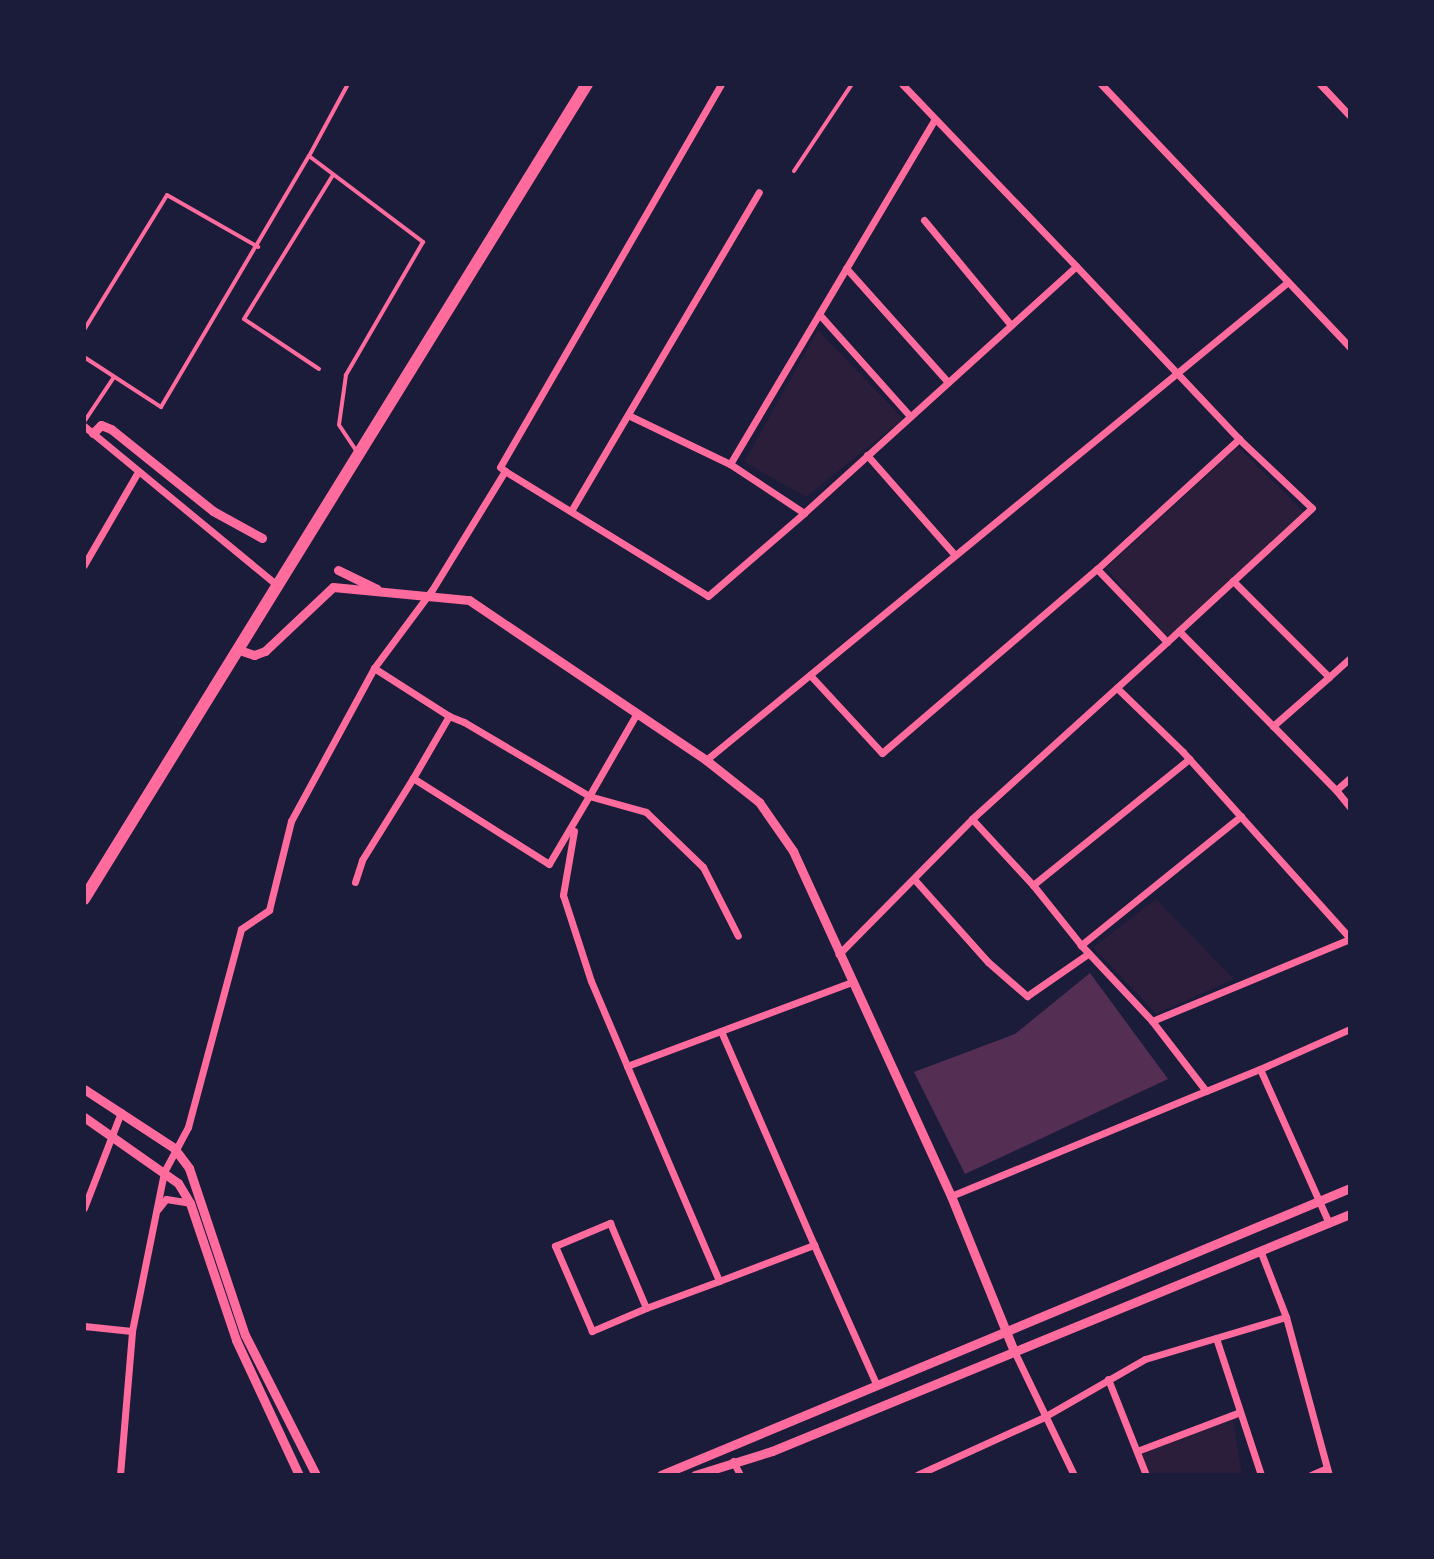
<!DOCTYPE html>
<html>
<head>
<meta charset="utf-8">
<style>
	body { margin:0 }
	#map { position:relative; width:1434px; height:1559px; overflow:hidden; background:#1b1b3a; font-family:Cabin,sans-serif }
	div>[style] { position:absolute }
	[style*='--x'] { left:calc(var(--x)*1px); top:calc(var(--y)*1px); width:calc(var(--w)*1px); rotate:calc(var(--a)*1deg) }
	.green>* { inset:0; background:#2a1e3b }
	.building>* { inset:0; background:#542f53 }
	.service>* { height:4px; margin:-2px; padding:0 2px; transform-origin:2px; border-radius:2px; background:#ff6b9d }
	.minor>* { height:7px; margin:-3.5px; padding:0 3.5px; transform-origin:3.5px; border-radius:3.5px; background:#ff6b9d }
	.tertiary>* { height:9px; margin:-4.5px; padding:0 4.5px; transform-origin:4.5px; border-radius:4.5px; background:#ff6b9d }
	.trunk>* { height:12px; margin:-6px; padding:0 6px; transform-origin:6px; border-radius:6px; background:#ff6b9d }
	span { translate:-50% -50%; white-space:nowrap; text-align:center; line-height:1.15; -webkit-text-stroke:6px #1b1b3a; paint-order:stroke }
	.frame { position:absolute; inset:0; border:86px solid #1b1b3a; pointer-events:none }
</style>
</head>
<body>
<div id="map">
	<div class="green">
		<div style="clip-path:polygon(818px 330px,903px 419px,806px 497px,744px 462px)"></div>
		<div style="clip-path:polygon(1238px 447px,1306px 514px,1179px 631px,1164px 638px,1106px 568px)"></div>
		<div style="clip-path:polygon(1156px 899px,1234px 979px,1156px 1014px,1093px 947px)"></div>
		<div style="clip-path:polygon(1233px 1420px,1242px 1475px,1149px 1475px,1140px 1453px)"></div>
	</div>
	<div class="building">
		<div style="clip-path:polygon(1090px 973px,1168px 1079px,965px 1174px,914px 1072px,1015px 1034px)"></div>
	</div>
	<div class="service">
		<div style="--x:348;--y:84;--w:82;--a:118.4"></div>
		<div style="--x:309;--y:156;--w:143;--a:37"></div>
		<div style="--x:423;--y:242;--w:154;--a:120.1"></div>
		<div style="--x:346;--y:375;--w:50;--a:98"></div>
		<div style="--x:339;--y:425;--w:32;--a:56"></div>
		<div style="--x:794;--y:171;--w:105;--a:-56.3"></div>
		<div style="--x:84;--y:330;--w:158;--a:-58.4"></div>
		<div style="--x:167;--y:195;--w:105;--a:29.7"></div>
		<div style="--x:84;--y:357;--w:92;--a:33"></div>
		<div style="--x:161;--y:407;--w:291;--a:-59.5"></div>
		<div style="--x:319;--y:369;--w:90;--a:-146.3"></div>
		<div style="--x:244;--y:319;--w:169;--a:-58.3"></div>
		<div style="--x:84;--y:422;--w:54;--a:-56.3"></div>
	</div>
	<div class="minor">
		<div style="--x:1101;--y:84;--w:362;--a:46.6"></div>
		<div style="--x:1320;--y:84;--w:44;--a:46.8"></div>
		<div style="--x:924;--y:220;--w:136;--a:50.4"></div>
		<div style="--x:1076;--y:266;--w:238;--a:46.7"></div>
		<div style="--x:846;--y:268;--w:153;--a:48.2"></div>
		<div style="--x:819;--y:314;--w:137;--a:48.3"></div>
		<div style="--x:628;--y:415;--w:113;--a:25.7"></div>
		<div style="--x:730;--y:464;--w:89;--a:33.5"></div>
		<div style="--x:804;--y:513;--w:367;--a:-42.2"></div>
		<div style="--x:1076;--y:266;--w:252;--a:-133.7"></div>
		<div style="--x:84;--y:426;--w:250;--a:39.5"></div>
		<div style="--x:867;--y:455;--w:133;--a:48.7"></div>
		<div style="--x:730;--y:464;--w:401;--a:-59.3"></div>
		<div style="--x:505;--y:471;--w:6;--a:-141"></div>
		<div style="--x:500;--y:467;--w:442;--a:-60"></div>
		<div style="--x:571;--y:511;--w:370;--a:-59.5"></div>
		<div style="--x:84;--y:565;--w:108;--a:-59.9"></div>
		<div style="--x:1097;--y:569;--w:193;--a:-42.5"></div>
		<div style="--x:1239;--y:439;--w:100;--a:43.4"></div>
		<div style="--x:1312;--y:508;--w:197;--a:137.3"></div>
		<div style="--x:1179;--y:631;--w:134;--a:45.3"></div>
		<div style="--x:1273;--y:726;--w:74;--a:-41.2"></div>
		<div style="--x:1329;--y:677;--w:136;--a:-135"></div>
		<div style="--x:374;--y:668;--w:97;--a:-53.4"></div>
		<div style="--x:432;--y:590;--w:140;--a:-58.5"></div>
		<div style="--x:505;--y:471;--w:238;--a:31.6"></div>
		<div style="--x:708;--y:596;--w:127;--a:-40.8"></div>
		<div style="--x:810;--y:675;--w:106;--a:47.3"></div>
		<div style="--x:882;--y:753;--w:283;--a:-40.6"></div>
		<div style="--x:1097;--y:569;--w:101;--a:46.2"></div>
		<div style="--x:1167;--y:642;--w:263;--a:137.8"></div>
		<div style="--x:972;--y:819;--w:190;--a:134.6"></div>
		<div style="--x:1329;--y:677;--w:28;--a:-42"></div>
		<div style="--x:1117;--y:688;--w:92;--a:44.1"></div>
		<div style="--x:1183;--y:752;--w:250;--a:48.1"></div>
		<div style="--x:637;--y:713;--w:96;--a:120"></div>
		<div style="--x:589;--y:796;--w:79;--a:120.5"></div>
		<div style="--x:549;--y:864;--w:161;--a:-147.7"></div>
		<div style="--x:413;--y:778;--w:72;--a:-59.9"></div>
		<div style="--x:449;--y:716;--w:16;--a:22"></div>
		<div style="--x:464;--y:722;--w:145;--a:30.6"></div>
		<div style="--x:589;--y:796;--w:59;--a:15.7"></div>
		<div style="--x:646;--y:812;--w:79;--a:44"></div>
		<div style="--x:703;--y:867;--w:77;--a:63.1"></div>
		<div style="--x:1273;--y:726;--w:90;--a:45.5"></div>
		<div style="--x:706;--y:760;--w:753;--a:-39.4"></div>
		<div style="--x:1350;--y:778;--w:18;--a:139"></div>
		<div style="--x:1336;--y:790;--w:22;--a:51"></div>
		<div style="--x:1241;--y:816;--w:206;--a:141.1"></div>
		<div style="--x:1081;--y:945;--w:104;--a:46.9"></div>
		<div style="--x:1152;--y:1021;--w:214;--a:-22.5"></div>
		<div style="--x:972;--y:819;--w:90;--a:47.3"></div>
		<div style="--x:1033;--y:885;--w:201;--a:-38.9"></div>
		<div style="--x:574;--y:831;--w:65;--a:99.8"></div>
		<div style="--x:563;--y:895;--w:90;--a:72"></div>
		<div style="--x:591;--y:981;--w:92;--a:67"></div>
		<div style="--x:627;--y:1066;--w:240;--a:-20.5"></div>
		<div style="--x:914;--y:879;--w:111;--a:48.3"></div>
		<div style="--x:988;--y:962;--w:52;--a:41.1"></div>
		<div style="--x:1027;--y:996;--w:75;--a:-34.7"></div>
		<div style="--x:355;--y:882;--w:23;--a:-72"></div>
		<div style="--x:362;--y:860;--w:97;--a:-58.1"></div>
		<div style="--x:1033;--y:885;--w:77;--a:51.3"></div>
		<div style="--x:627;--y:1066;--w:234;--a:66.8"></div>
		<div style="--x:719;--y:1281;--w:102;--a:-20.8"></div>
		<div style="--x:814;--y:1245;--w:233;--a:-113.5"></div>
		<div style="--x:1260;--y:1069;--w:98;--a:-24"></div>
		<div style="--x:1206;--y:1091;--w:58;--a:-22.2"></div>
		<div style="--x:1260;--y:1069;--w:169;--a:65.9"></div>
		<div style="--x:951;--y:1196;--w:276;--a:-22.4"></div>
		<div style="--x:1206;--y:1091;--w:88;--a:-127.6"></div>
		<div style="--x:84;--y:1208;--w:103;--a:-68.9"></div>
		<div style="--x:158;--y:1209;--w:13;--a:-51"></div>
		<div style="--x:166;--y:1199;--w:24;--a:9"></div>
		<div style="--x:814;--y:1245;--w:154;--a:65.9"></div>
		<div style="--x:1260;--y:1250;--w:72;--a:68.8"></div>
		<div style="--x:646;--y:1308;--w:59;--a:156.9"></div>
		<div style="--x:592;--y:1331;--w:93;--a:-113.5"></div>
		<div style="--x:555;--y:1246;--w:60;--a:-22.7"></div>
		<div style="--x:610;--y:1223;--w:92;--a:67"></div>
		<div style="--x:646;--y:1308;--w:78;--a:-20.3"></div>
		<div style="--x:84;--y:1326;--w:48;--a:5.9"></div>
		<div style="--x:1216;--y:1338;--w:144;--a:71.8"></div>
		<div style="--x:1014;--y:1351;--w:138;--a:64.2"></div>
		<div style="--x:1108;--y:1379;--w:103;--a:68.4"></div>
		<div style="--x:1137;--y:1451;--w:110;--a:-20.7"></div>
		<div style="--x:733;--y:1461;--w:16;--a:63"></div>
		<div style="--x:120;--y:1475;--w:144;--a:-85.2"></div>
		<div style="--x:132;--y:1331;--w:162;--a:-78.6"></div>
		<div style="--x:164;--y:1172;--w:51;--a:-61.9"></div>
		<div style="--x:188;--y:1127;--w:205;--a:-75"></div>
		<div style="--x:241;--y:929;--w:34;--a:-34"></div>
		<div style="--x:269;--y:910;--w:92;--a:-76.1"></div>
		<div style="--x:291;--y:821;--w:174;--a:-61.5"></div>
		<div style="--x:374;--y:668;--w:89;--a:32.6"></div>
		<div style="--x:917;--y:1475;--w:140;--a:-24.5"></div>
		<div style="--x:1044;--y:1417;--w:116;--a:-29.9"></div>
		<div style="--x:1145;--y:1359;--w:147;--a:-16.6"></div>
		<div style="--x:1286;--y:1317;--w:164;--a:74.8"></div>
		<div style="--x:1311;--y:1475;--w:17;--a:-24"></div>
	</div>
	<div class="tertiary">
		<div style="--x:93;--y:433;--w:11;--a:-45"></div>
		<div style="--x:101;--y:425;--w:11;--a:22"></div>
		<div style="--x:111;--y:429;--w:131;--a:38.8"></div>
		<div style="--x:213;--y:511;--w:56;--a:28.9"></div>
		<div style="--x:338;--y:570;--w:43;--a:26"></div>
		<div style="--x:239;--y:650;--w:16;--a:18"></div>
		<div style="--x:254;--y:655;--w:12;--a:-20"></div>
		<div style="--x:265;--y:651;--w:93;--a:-43.3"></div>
		<div style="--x:333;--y:587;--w:137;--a:5.5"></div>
		<div style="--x:469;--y:600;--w:286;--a:34"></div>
		<div style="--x:706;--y:760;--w:68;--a:38.4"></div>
		<div style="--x:759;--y:802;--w:60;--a:55.2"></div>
		<div style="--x:793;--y:851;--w:379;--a:65.4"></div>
		<div style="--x:951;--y:1196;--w:167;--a:67.9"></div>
		<div style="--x:84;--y:1089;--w:108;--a:33.2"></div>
		<div style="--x:174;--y:1148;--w:25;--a:53"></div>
		<div style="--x:189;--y:1168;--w:176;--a:71.5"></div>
		<div style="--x:245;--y:1335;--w:157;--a:63.1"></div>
		<div style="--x:84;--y:1117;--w:115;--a:35.1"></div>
		<div style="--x:178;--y:1183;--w:23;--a:59"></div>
		<div style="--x:190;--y:1203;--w:145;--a:71.4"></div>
		<div style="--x:236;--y:1340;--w:149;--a:65"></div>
		<div style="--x:661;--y:1475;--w:746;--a:-22.61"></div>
		<div style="--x:695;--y:1475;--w:81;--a:-17.3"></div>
		<div style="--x:772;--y:1451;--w:625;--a:-22.3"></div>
	</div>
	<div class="trunk">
		<div style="--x:84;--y:899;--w:958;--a:-58.32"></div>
	</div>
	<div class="frame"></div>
</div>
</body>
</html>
